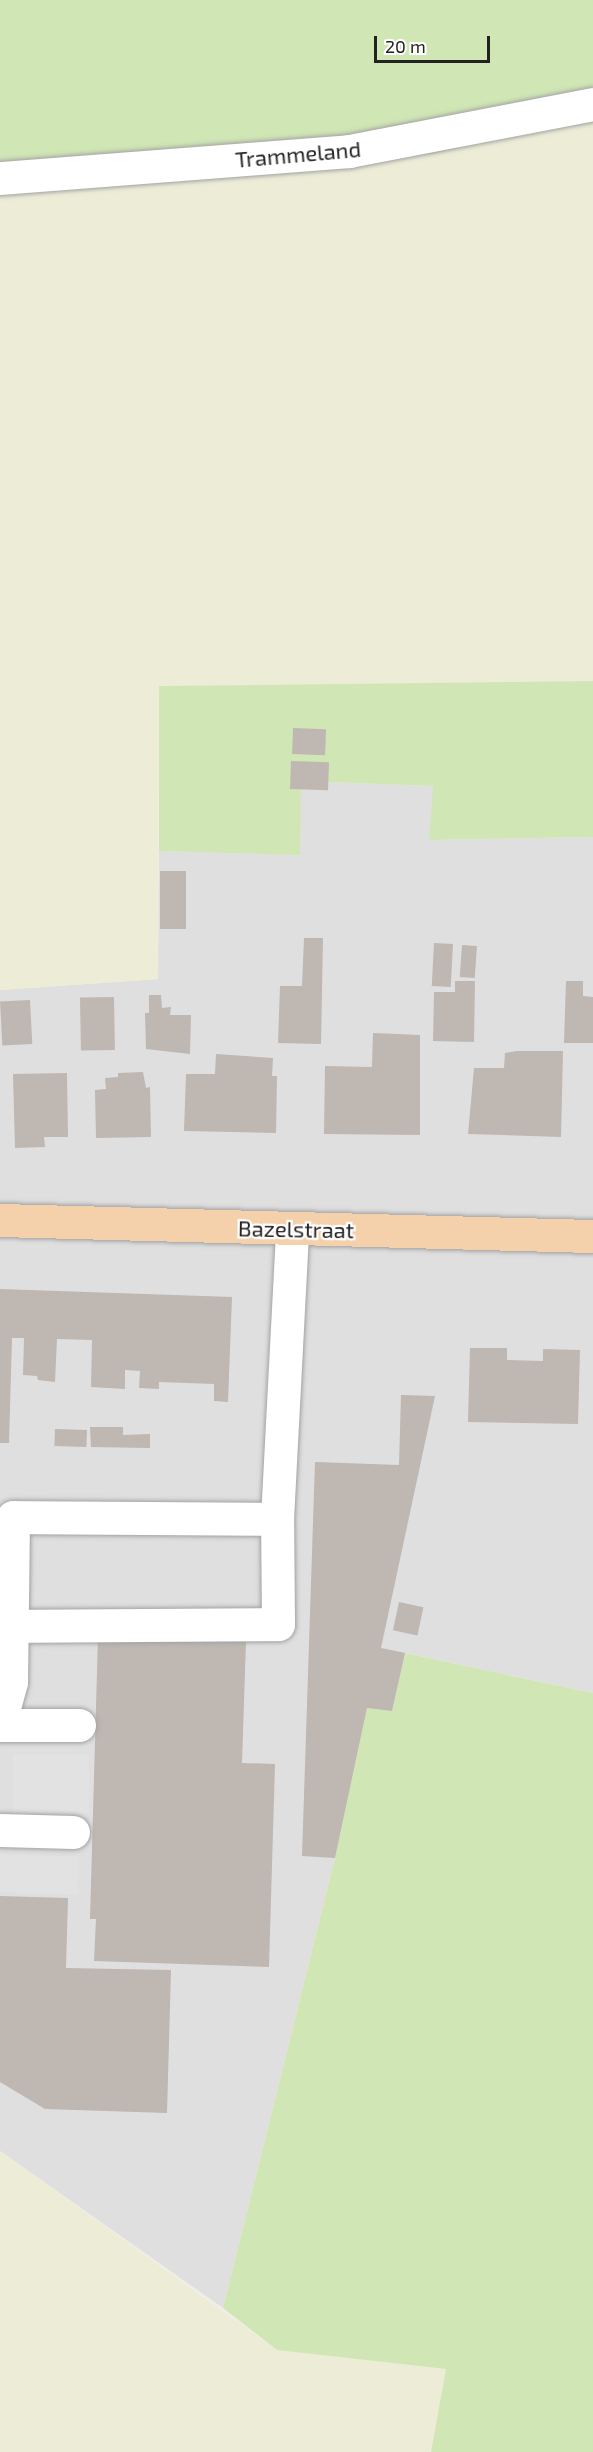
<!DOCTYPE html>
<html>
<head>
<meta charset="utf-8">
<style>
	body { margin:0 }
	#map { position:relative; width:593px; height:2452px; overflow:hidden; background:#f1eee9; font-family:"Exo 2",sans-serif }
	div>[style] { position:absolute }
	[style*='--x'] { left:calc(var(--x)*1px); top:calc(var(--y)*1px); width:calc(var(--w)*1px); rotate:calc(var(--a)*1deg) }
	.residential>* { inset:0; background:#e0dfdf }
	.farmland>* { inset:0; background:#ededd7 }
	.grass>* { inset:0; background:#d0e6b5 }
	.parking>* { inset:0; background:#e2e2e2; transform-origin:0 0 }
	.building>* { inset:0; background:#beb7b2; transform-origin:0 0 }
	.roads { filter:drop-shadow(0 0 2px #a3a3a3) drop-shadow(0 0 2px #a3a3a3) }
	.minor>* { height:33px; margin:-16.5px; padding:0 16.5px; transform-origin:16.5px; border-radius:16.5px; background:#fff }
	.major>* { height:33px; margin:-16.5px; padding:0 16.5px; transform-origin:16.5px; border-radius:16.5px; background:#f4d0ab }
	span { translate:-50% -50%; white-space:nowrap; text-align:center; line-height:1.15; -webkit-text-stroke:4.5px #fff; paint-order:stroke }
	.street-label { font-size:22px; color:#222 }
	.scale { position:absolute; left:374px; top:36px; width:116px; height:27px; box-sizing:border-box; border:3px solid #222; border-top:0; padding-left:8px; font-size:18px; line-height:21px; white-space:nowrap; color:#222; -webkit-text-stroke:4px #fff; paint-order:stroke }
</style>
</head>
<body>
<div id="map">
	<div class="residential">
		<div style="clip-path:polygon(300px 781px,434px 786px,429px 840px,593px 837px,593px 1693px,406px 1653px,392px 1711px,367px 1708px,335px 1858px,223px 2308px,0 2151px,0 990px,158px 979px,159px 851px,300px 854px)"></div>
	</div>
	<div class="farmland">
		<div style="clip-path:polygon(593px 117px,593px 681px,159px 686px,158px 979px,0 990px,0 180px,161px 177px,433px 154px)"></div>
		<div style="clip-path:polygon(0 2151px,277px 2350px,447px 2369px,431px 2452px,0 2452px)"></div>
	</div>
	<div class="grass">
		<div style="clip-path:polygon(0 0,593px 0,593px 117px,433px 154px,161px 177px,0 180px)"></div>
		<div style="clip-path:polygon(593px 681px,593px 837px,429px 840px,433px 786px,301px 781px,300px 855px,159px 851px,159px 686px)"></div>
		<div style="clip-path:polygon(405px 1653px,593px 1693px,593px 2452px,431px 2452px,446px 2369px,277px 2350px,223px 2308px,335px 1858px,367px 1708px,392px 1711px)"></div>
	</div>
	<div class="parking">
		<div style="left:13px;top:1754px;width:76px;height:60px"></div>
		<div style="left:0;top:1854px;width:79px;height:38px;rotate:2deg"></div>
	</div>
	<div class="building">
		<div style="left:293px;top:728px;width:33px;height:26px;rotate:2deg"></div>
		<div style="left:291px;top:761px;width:38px;height:28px;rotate:2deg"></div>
		<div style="left:160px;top:871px;width:26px;height:58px"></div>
		<div style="clip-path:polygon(304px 938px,323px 938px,321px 1044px,278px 1043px,280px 986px,302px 986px)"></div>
		<div style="left:434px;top:943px;width:19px;height:43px;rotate:3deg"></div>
		<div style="left:462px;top:945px;width:15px;height:32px;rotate:4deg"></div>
		<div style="clip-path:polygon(455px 981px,475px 981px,474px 1042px,433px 1041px,434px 992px,455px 992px)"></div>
		<div style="clip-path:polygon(566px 981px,583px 981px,583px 996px,593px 997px,593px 1043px,564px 1043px)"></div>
		<div style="clip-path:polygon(149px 995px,161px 995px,162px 1008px,171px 1007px,170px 1015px,191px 1015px,190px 1054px,146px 1049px,145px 1013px,149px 1013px)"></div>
		<div style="left:114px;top:997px;width:53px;height:34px;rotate:89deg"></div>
		<div style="left:30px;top:1000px;width:44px;height:30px;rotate:87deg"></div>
		<div style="clip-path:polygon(373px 1033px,420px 1035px,420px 1135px,324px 1134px,325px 1066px,372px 1067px)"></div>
		<div style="clip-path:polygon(517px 1051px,563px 1051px,561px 1137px,468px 1134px,474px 1068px,504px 1068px,505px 1053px)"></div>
		<div style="clip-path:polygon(216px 1054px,273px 1058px,272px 1076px,277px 1076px,276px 1133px,184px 1131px,186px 1074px,215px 1074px)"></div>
		<div style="clip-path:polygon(143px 1072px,146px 1088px,150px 1087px,151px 1137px,96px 1138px,95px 1090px,106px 1089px,105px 1078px,118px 1077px,118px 1073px)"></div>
		<div style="clip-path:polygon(67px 1073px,68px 1137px,44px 1137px,45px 1147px,15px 1148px,13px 1074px)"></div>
		<div style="clip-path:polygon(0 1289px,232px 1297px,228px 1402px,214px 1401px,214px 1384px,159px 1382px,159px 1389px,139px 1388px,140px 1371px,125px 1370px,125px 1389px,91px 1387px,92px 1340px,57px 1339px,55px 1382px,38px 1380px,37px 1376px,23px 1375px,24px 1338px,12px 1338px,9px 1443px,0 1443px)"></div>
		<div style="clip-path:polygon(470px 1348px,507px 1348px,507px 1360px,543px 1361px,543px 1349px,580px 1350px,578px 1424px,468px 1422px)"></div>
		<div style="clip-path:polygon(401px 1395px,435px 1396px,381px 1648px,405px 1653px,392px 1711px,367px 1708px,335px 1858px,302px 1856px,315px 1462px,399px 1465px)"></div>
		<div style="clip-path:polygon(90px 1427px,123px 1427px,123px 1435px,150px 1434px,150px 1448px,91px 1447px)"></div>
		<div style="left:55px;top:1429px;width:32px;height:17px;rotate:2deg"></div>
		<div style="left:399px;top:1602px;width:25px;height:29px;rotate:12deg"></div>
		<div style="clip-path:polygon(98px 1636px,246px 1641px,242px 1763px,275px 1764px,269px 1967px,94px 1961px,96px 1919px,90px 1919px)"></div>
		<div style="clip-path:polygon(0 1896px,68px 1898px,66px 1968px,171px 1970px,167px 2113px,45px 2109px,0 2082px)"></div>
	</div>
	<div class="roads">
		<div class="minor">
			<div style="--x:0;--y:178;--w:350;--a:-4.4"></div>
			<div style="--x:349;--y:151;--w:248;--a:-10.9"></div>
			<div style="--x:12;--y:1626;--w:266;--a:-0.4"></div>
			<div style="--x:278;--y:1624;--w:105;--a:-90.5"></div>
			<div style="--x:0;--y:1722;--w:41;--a:-74.6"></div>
			<div style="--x:11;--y:1682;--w:165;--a:-89.3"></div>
			<div style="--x:13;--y:1517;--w:264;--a:0.4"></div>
			<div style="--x:277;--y:1519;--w:290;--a:-87"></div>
			<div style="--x:0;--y:1725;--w:79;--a:0"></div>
			<div style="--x:0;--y:1830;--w:73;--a:1.6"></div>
		</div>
		<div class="major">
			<div style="--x:0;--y:1220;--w:593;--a:1.55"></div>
		</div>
	</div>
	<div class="street-label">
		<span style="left:298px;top:154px;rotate:-5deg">Trammeland</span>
		<span style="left:296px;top:1229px;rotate:1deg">Bazelstraat</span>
	</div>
	<div class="scale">20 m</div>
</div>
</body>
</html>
